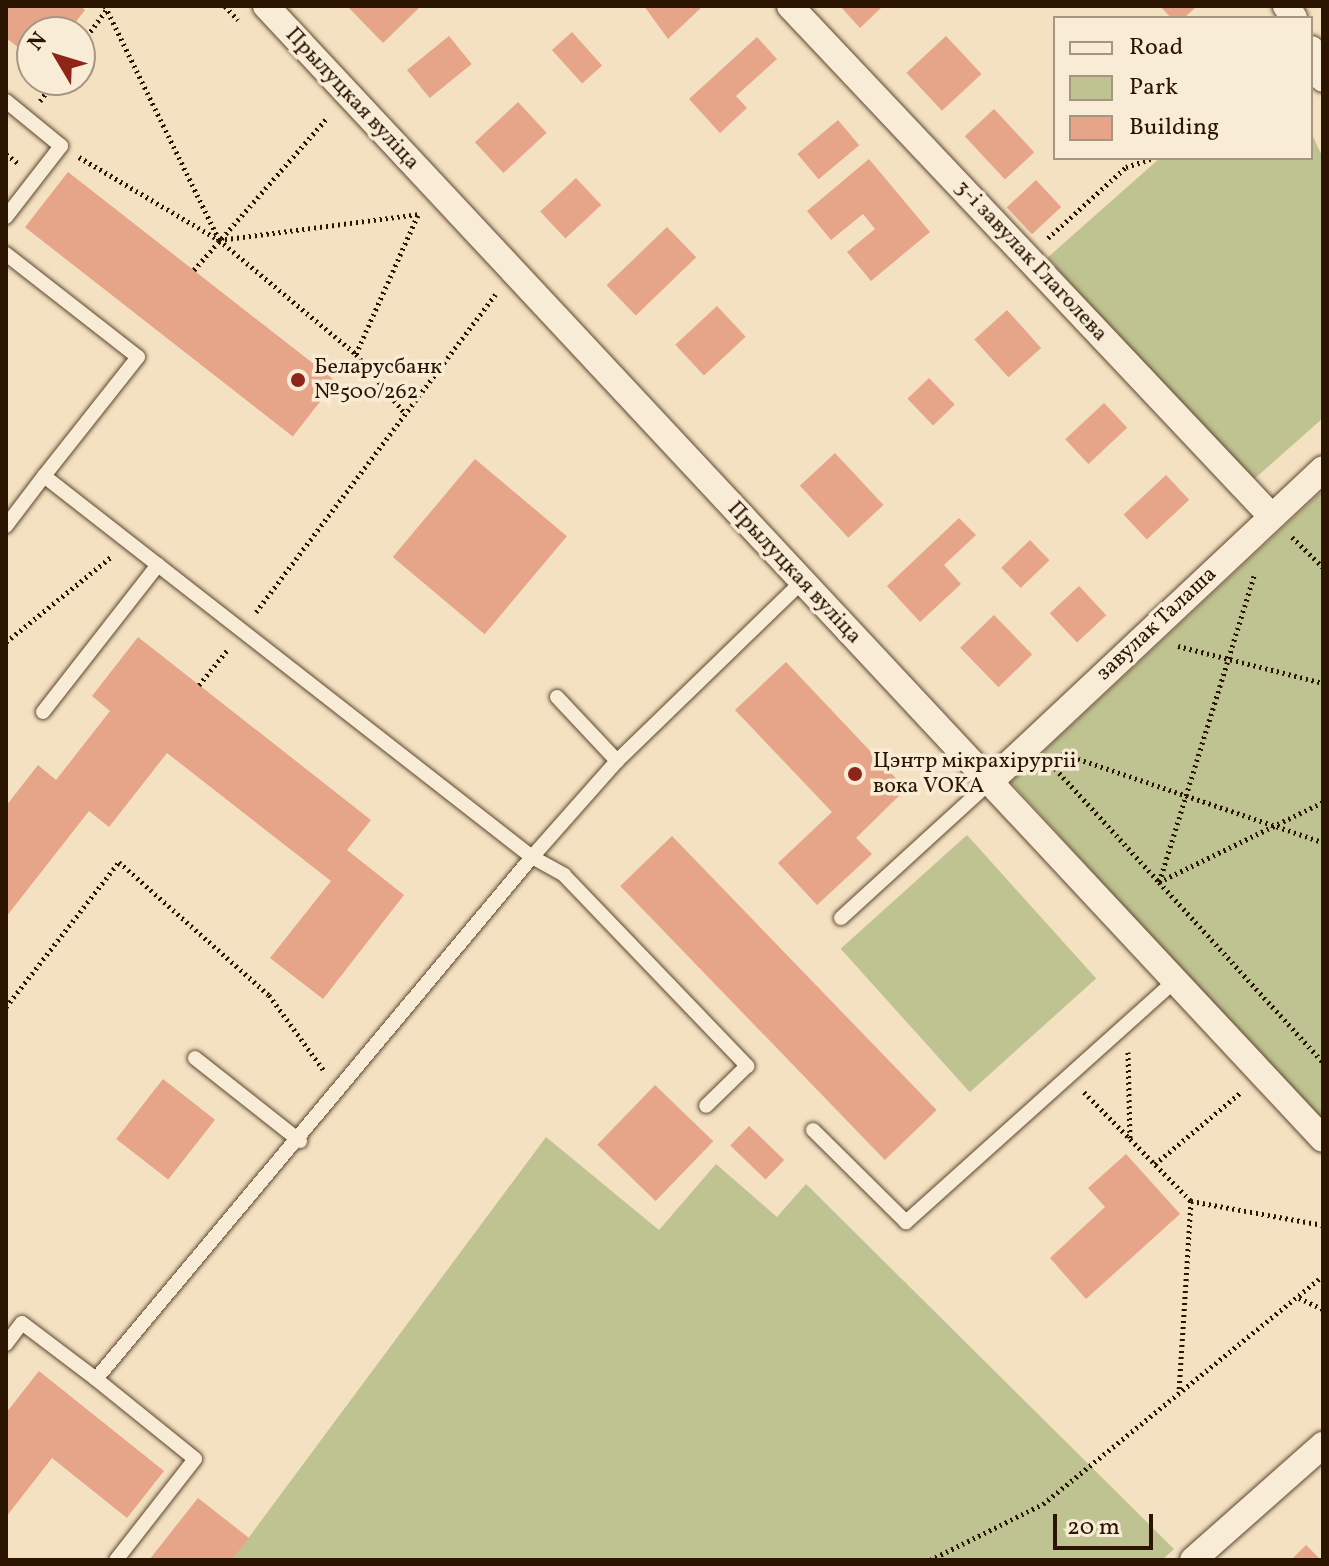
<!DOCTYPE html>
<html>
<head>
<meta charset="utf-8">
<style>
	body { margin:0 }
	#map { position:relative; width:1329px; height:1566px; overflow:hidden; background:#f4e1c1; font-family:Vollkorn,serif }
	div>[style] { position:absolute }
	[style*='--x'] { left:calc(var(--x)*1px); top:calc(var(--y)*1px); width:calc(var(--w)*1px); rotate:calc(var(--a)*1deg) }
	.green>* { inset:0; background:#bfc291; transform-origin:0 0 }
	.building>* { inset:0; background:#e6a588; transform-origin:0 0 }
	.path>* { height:5px; margin-top:-2.5px; transform-origin:0; background:repeating-linear-gradient(90deg,#2b1400 0 2px,transparent 0 6px) }
	.roads { filter:drop-shadow(0 0 2px #5d4730) drop-shadow(0 0 2px #5d4730) }
	.service>* { height:14px; margin:-7px; padding:0 7px; transform-origin:7px; border-radius:7px; background:#f8ecd7 }
	.minor>* { height:26px; margin:-13px; padding:0 13px; transform-origin:13px; border-radius:13px; background:#f8ecd7 }
	.dots>* { width:22px; height:22px; translate:-50% -50%; box-sizing:border-box; border:4px solid #f8ecd7; border-radius:50% }
	span { translate:-50% -50%; white-space:nowrap; text-align:center; line-height:1.15; -webkit-text-stroke:7px #f8ecd7; paint-order:stroke }
	.street-label { font-size:22px; color:#2b1400 }
	.poi-label { font-size:22px; color:#2b1400 }
	.left { translate:0 -50%; text-align:left }
	.frame { position:absolute; inset:0; border:8px solid #2b1400; pointer-events:none }
	.legend { position:absolute; left:1053px; top:16px; width:260px; height:144px; box-sizing:border-box; background:#f8ecd7; border:2px solid #a69681; margin:0; padding:10px 14px; list-style:none; font-size:24px; color:#2b1400 }
	.legend li { display:flex; align-items:center; gap:16px; height:40px }
	.legend b { width:40px; border:2px solid #a69681 }
	.north { position:absolute; left:16px; top:16px; width:80px; height:80px; box-sizing:border-box; background:#f8ecd7; border:2px solid #a69681; border-radius:50%; rotate:308deg; font-size:22px; font-weight:700; line-height:32px; text-align:center; color:#2b1400 }
	.north::after { content:''; display:block; margin:auto; width:28px; height:36px; background:#8f2418; clip-path:polygon(50% 0,100% 100%,50% 72%,0 100%) }
	.scale { position:absolute; left:1053px; top:1514px; width:100px; height:36px; box-sizing:border-box; border:4px solid #2b1400; border-top:0; padding-left:10px; font-size:24px; line-height:28px; white-space:nowrap; color:#2b1400; -webkit-text-stroke:6px #f8ecd7; paint-order:stroke }
</style>
</head>
<body>
<div id="map">
	<div class="green">
		<div style="clip-path:polygon(1311px 132px,1323px 158px,1323px 418px,1253px 480px,1047px 258px,1160px 158px,1311px 158px)"></div>
		<div style="clip-path:polygon(1323px 490px,1323px 1126px,1011px 782px)"></div>
		<div style="left:967px;top:835px;width:193px;height:170px;rotate:48deg"></div>
		<div style="clip-path:polygon(546px 1137px,659px 1230px,716px 1164px,777px 1217px,806px 1184px,1174px 1549px,1162px 1560px,232px 1560px)"></div>
	</div>
	<div class="building">
		<div style="clip-path:polygon(6px 6px,80px 6px,85px 10px,68px 32px,32px 32px,32px 58px,6px 38px)"></div>
		<div style="clip-path:polygon(347px 6px,421px 6px,383px 43px)"></div>
		<div style="clip-path:polygon(644px 6px,703px 6px,668px 39px)"></div>
		<div style="clip-path:polygon(840px 6px,883px 6px,860px 28px)"></div>
		<div style="clip-path:polygon(1160px 6px,1197px 6px,1184px 18px,1171px 18px)"></div>
		<div style="left:572px;top:32px;width:45px;height:27px;rotate:48deg"></div>
		<div style="left:449px;top:36px;width:36px;height:54px;rotate:51deg"></div>
		<div style="left:946px;top:36px;width:52px;height:54px;rotate:47deg"></div>
		<div style="clip-path:polygon(757px 37px,777px 59px,736px 96px,747px 108px,720px 133px,689px 99px)"></div>
		<div style="left:518px;top:102px;width:42px;height:59px;rotate:47deg"></div>
		<div style="left:994px;top:109px;width:59px;height:40px;rotate:47deg"></div>
		<div style="left:838px;top:120px;width:33px;height:53px;rotate:50deg"></div>
		<div style="clip-path:polygon(869px 159px,930px 232px,871px 281px,847px 252px,875px 229px,863px 214px,831px 240px,807px 211px)"></div>
		<div style="left:68px;top:172px;width:340px;height:70px;rotate:38deg"></div>
		<div style="left:576px;top:178px;width:37px;height:49px;rotate:47deg"></div>
		<div style="left:1036px;top:180px;width:37px;height:40px;rotate:47deg"></div>
		<div style="left:667px;top:227px;width:42px;height:84px;rotate:46deg"></div>
		<div style="left:717px;top:306px;width:42px;height:57px;rotate:47deg"></div>
		<div style="left:1007px;top:310px;width:51px;height:44px;rotate:48deg"></div>
		<div style="left:929px;top:378px;width:37px;height:30px;rotate:46deg"></div>
		<div style="left:1104px;top:403px;width:34px;height:53px;rotate:47deg"></div>
		<div style="left:835px;top:453px;width:71px;height:48px;rotate:47deg"></div>
		<div style="left:475px;top:459px;width:120px;height:128px;rotate:40deg"></div>
		<div style="left:1166px;top:475px;width:34px;height:58px;rotate:47deg"></div>
		<div style="clip-path:polygon(959px 518px,976px 535px,944px 565px,961px 584px,920px 622px,887px 586px)"></div>
		<div style="left:1030px;top:540px;width:28px;height:40px;rotate:46deg"></div>
		<div style="left:1079px;top:586px;width:40px;height:40px;rotate:47deg"></div>
		<div style="left:994px;top:615px;width:55px;height:47px;rotate:46deg"></div>
		<div style="clip-path:polygon(138px 637px,371px 820px,347px 850px,404px 895px,323px 999px,270px 958px,331px 881px,167px 753px,109px 827px,89px 811px,6px 917px,6px 806px,38px 765px,56px 780px,110px 711px,92px 696px)"></div>
		<div style="clip-path:polygon(786px 662px,906px 789px,856px 838px,872px 854px,817px 905px,778px 863px,832px 812px,735px 710px)"></div>
		<div style="left:672px;top:836px;width:381px;height:72px;rotate:46deg"></div>
		<div style="left:163px;top:1079px;width:66px;height:76px;rotate:38deg"></div>
		<div style="left:655px;top:1085px;width:81px;height:83px;rotate:44deg"></div>
		<div style="left:749px;top:1126px;width:49px;height:27px;rotate:44deg"></div>
		<div style="clip-path:polygon(1126px 1154px,1180px 1214px,1086px 1299px,1050px 1258px,1105px 1207px,1088px 1188px)"></div>
		<div style="clip-path:polygon(39px 1371px,164px 1471px,127px 1518px,52px 1458px,6px 1517px,6px 1413px)"></div>
		<div style="clip-path:polygon(198px 1498px,249px 1538px,232px 1560px,149px 1560px)"></div>
		<div style="clip-path:polygon(1306px 1545px,1321px 1560px,1291px 1560px)"></div>
	</div>
	<div class="path">
		<div style="--x:105;--y:6;--w:260;--a:64"></div>
		<div style="--x:219;--y:240;--w:201;--a:-7.4"></div>
		<div style="--x:225;--y:6;--w:19;--a:47"></div>
		<div style="--x:80;--y:46;--w:46;--a:-53.9"></div>
		<div style="--x:40;--y:101;--w:26;--a:-54"></div>
		<div style="--x:6;--y:154;--w:15;--a:37"></div>
		<div style="--x:79;--y:157;--w:163;--a:30.7"></div>
		<div style="--x:219;--y:240;--w:178;--a:39.8"></div>
		<div style="--x:356;--y:354;--w:74;--a:50.5"></div>
		<div style="--x:1048;--y:238;--w:105;--a:-42.3"></div>
		<div style="--x:1126;--y:167;--w:28;--a:-18"></div>
		<div style="--x:194;--y:270;--w:203;--a:-48.8"></div>
		<div style="--x:356;--y:354;--w:152;--a:-66"></div>
		<div style="--x:1292;--y:537;--w:43;--a:44.1"></div>
		<div style="--x:1254;--y:576;--w:320;--a:107.2"></div>
		<div style="--x:1159;--y:882;--w:244;--a:47.7"></div>
		<div style="--x:256;--y:612;--w:398;--a:-53"></div>
		<div style="--x:6;--y:642;--w:135;--a:-39"></div>
		<div style="--x:1178;--y:646;--w:150;--a:14.3"></div>
		<div style="--x:199;--y:685;--w:46;--a:-51.1"></div>
		<div style="--x:1061;--y:753;--w:277;--a:18.8"></div>
		<div style="--x:1051;--y:764;--w:160;--a:47.5"></div>
		<div style="--x:1159;--y:882;--w:182;--a:-26"></div>
		<div style="--x:6;--y:1007;--w:184;--a:-52.1"></div>
		<div style="--x:119;--y:862;--w:200;--a:41.6"></div>
		<div style="--x:269;--y:995;--w:95;--a:54"></div>
		<div style="--x:1128;--y:1052;--w:86;--a:88.7"></div>
		<div style="--x:1084;--y:1092;--w:153;--a:45.5"></div>
		<div style="--x:1191;--y:1201;--w:189;--a:93.6"></div>
		<div style="--x:1155;--y:1164;--w:111;--a:-39.9"></div>
		<div style="--x:1191;--y:1201;--w:134;--a:10.3"></div>
		<div style="--x:1299;--y:1298;--w:26;--a:25"></div>
		<div style="--x:930;--y:1560;--w:126;--a:-26.4"></div>
		<div style="--x:1043;--y:1504;--w:361;--a:-39.2"></div>
	</div>
	<div class="roads">
		<div class="service">
			<div style="--x:6;--y:101;--w:71;--a:39.3"></div>
			<div style="--x:61;--y:146;--w:90;--a:127.8"></div>
			<div style="--x:6;--y:254;--w:167;--a:38"></div>
			<div style="--x:138;--y:357;--w:152;--a:128.3"></div>
			<div style="--x:44;--y:476;--w:619;--a:37.98"></div>
			<div style="--x:532;--y:857;--w:128;--a:-48.5"></div>
			<div style="--x:617;--y:761;--w:257;--a:-44.1"></div>
			<div style="--x:6;--y:526;--w:63;--a:-52.8"></div>
			<div style="--x:557;--y:697;--w:88;--a:46.8"></div>
			<div style="--x:43;--y:712;--w:187;--a:-52"></div>
			<div style="--x:841;--y:918;--w:205;--a:-42.4"></div>
			<div style="--x:195;--y:1058;--w:134;--a:38.3"></div>
			<div style="--x:813;--y:1130;--w:131;--a:44.7"></div>
			<div style="--x:906;--y:1222;--w:364;--a:-41.9"></div>
			<div style="--x:6;--y:1344;--w:26;--a:-53"></div>
			<div style="--x:22;--y:1323;--w:93;--a:37.1"></div>
			<div style="--x:96;--y:1379;--w:680;--a:-50.13"></div>
			<div style="--x:532;--y:857;--w:37;--a:29"></div>
			<div style="--x:564;--y:875;--w:265;--a:46.2"></div>
			<div style="--x:747;--y:1066;--w:57;--a:135.7"></div>
			<div style="--x:96;--y:1379;--w:127;--a:38.9"></div>
			<div style="--x:195;--y:1459;--w:128;--a:128"></div>
		</div>
		<div class="minor">
			<div style="--x:266;--y:6;--w:1549;--a:46.99"></div>
			<div style="--x:790;--y:6;--w:702;--a:46.67"></div>
			<div style="--x:1286;--y:6;--w:14;--a:56"></div>
			<div style="--x:1311;--y:49;--w:32;--a:68"></div>
			<div style="--x:992;--y:780;--w:454;--a:-43.2"></div>
			<div style="--x:1193;--y:1560;--w:174;--a:-41.5"></div>
		</div>
	</div>
	<div class="dots">
		<div style="left:298px;top:380px;background:#8f2418"></div>
		<div style="left:855px;top:774px;background:#8f2418"></div>
	</div>
	<div class="street-label">
		<span style="left:352px;top:99px;rotate:47deg">Прылуцкая вуліца</span>
		<span style="left:1031px;top:261px;rotate:47deg">3-і завулак Глаголева</span>
		<span style="left:794px;top:573px;rotate:47deg">Прылуцкая вуліца</span>
		<span style="left:1157px;top:624px;rotate:-43deg">завулак Талаша</span>
	</div>
	<div class="poi-label">
		<span class="left" style="left:314px;top:380px">Беларусбанк<br>№500/262</span>
		<span class="left" style="left:873px;top:774px">Цэнтр мікрахірургіі<br>вока VOKA</span>
	</div>
	<div class="frame"></div>
	<ul class="legend">
	<li><b style="height:10px;background:#f8ecd7"></b>Road</li>
	<li><b style="height:22px;background:#bfc291"></b>Park</li>
	<li><b style="height:22px;background:#e6a588"></b>Building</li>
	</ul>
	<div class="north">N</div>
	<div class="scale">20 m</div>
</div>
</body>
</html>
